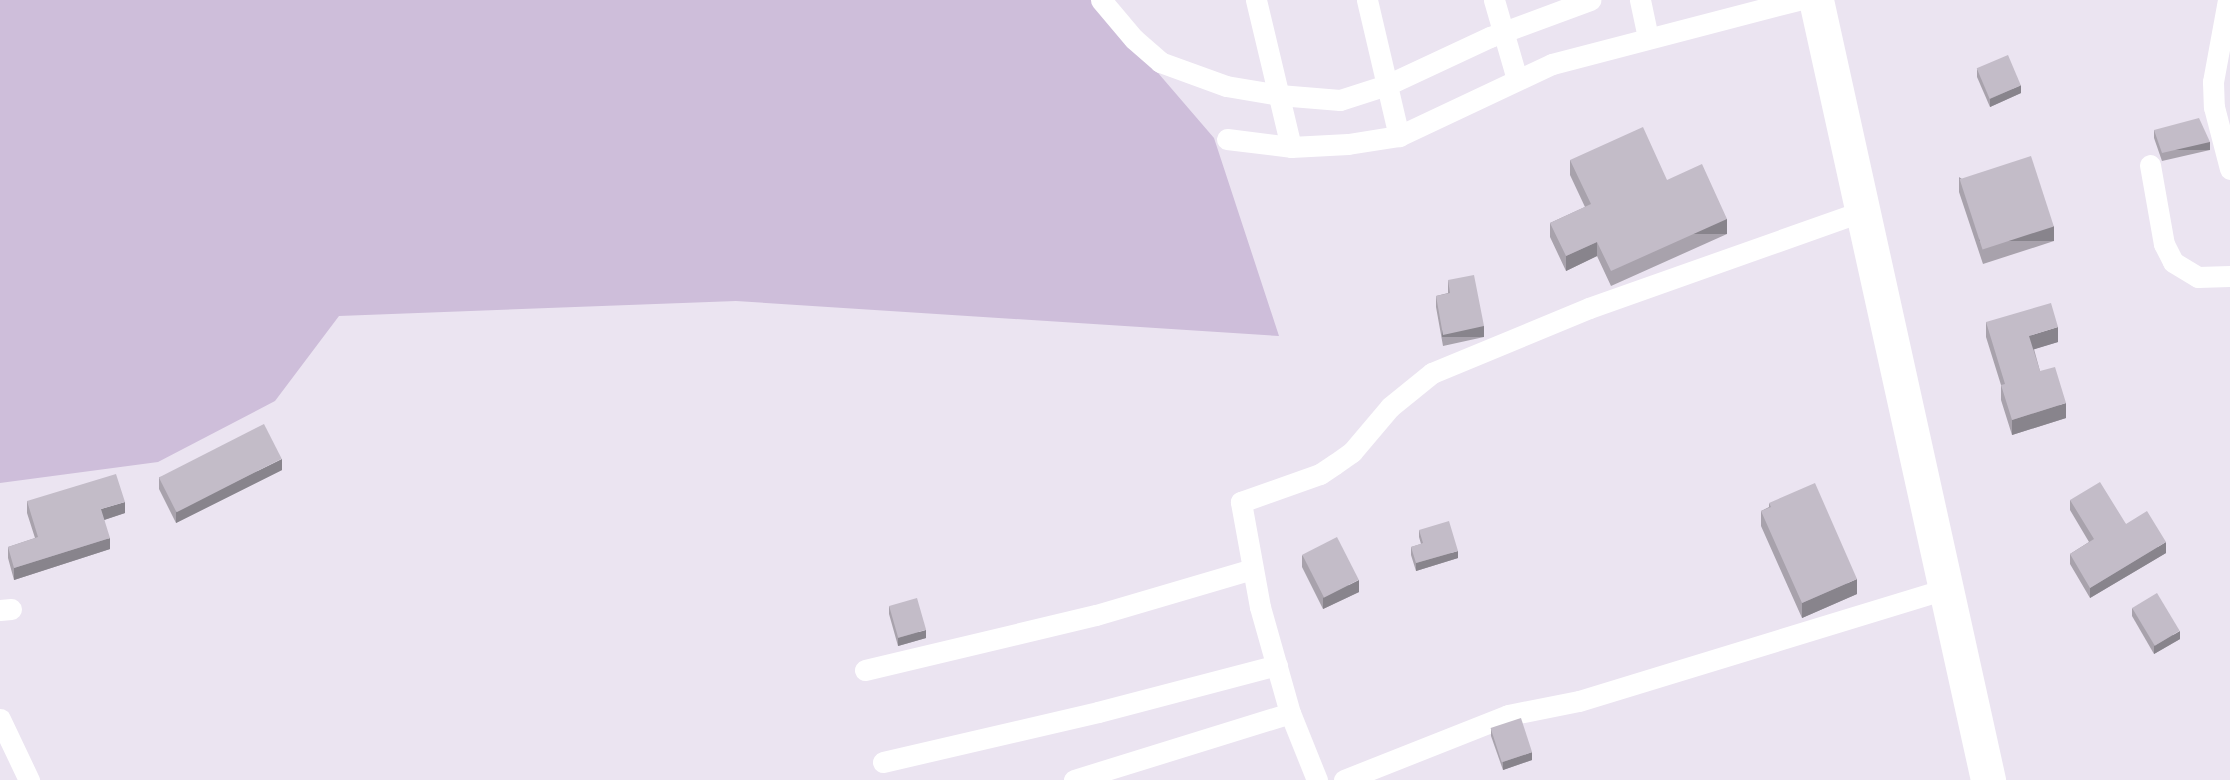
<!DOCTYPE html>
<html>
<head>
<meta charset="utf-8">
<style>
	body { margin:0 }
	#map { position:relative; width:2230px; height:780px; overflow:hidden; background:#ebe4f1; font-family:"Noto Serif",serif }
	div>[style] { position:absolute }
	[style*='--x'] { left:calc(var(--x)*1px); top:calc(var(--y)*1px); width:calc(var(--w)*1px); rotate:calc(var(--a)*1deg) }
	.green>* { inset:0; background:#cebeda }
	.minor>* { height:21px; margin:-10.5px; padding:0 10.5px; transform-origin:10.5px; border-radius:10.5px; background:#fff }
	.trunk>* { height:35px; margin:-17.5px; padding:0 17.5px; transform-origin:17.5px; border-radius:17.5px; background:#fff }
	.wall>* { inset:0; background:#a8a2ac }
	.shaded-wall>* { inset:0; background:#88848c; transform-origin:0 0 }
	.building>* { inset:0; background:#c3bcc8; transform-origin:0 0 }
	span { translate:-50% -50%; white-space:nowrap; text-align:center; line-height:1.15; -webkit-text-stroke:6px #fff; paint-order:stroke }
</style>
</head>
<body>
<div id="map">
	<div class="green">
		<div style="clip-path:polygon(0 0,1103px 0,1128px 38px,1214px 138px,1279px 336px,736px 301px,339px 316px,275px 401px,158px 462px,0 483px)"></div>
	</div>
	<div class="minor">
		<div style="--x:1101;--y:0;--w:51;--a:49.8"></div>
		<div style="--x:1134;--y:39;--w:35;--a:41"></div>
		<div style="--x:1160;--y:62;--w:70;--a:20"></div>
		<div style="--x:1226;--y:86;--w:54;--a:9.6"></div>
		<div style="--x:1279;--y:95;--w:61;--a:4.7"></div>
		<div style="--x:1340;--y:100;--w:49;--a:-17.7"></div>
		<div style="--x:1387;--y:85;--w:114;--a:-25"></div>
		<div style="--x:1490;--y:37;--w:107;--a:-20.3"></div>
		<div style="--x:1256;--y:0;--w:151;--a:76.6"></div>
		<div style="--x:1367;--y:0;--w:140;--a:76.8"></div>
		<div style="--x:1494;--y:0;--w:82;--a:73.8"></div>
		<div style="--x:1640;--y:0;--w:38;--a:78"></div>
		<div style="--x:2228;--y:0;--w:83;--a:100.4"></div>
		<div style="--x:2213;--y:82;--w:25;--a:88"></div>
		<div style="--x:2214;--y:107;--w:64;--a:75.5"></div>
		<div style="--x:1227;--y:139;--w:64;--a:7.1"></div>
		<div style="--x:1291;--y:147;--w:57;--a:-3"></div>
		<div style="--x:1348;--y:144;--w:52;--a:-8.9"></div>
		<div style="--x:1399;--y:136;--w:169;--a:-25.2"></div>
		<div style="--x:1552;--y:64;--w:254;--a:-14.6"></div>
		<div style="--x:2150;--y:165;--w:80;--a:80"></div>
		<div style="--x:2164;--y:244;--w:20;--a:63"></div>
		<div style="--x:2173;--y:262;--w:29;--a:31"></div>
		<div style="--x:2198;--y:277;--w:32;--a:-2"></div>
		<div style="--x:0;--y:610;--w:11;--a:-5"></div>
		<div style="--x:865;--y:670;--w:237;--a:-13.4"></div>
		<div style="--x:1096;--y:615;--w:163;--a:-16.4"></div>
		<div style="--x:0;--y:719;--w:68;--a:64.6"></div>
		<div style="--x:883;--y:762;--w:221;--a:-13.1"></div>
		<div style="--x:1098;--y:712;--w:185;--a:-14.7"></div>
		<div style="--x:1074;--y:780;--w:226;--a:-17.2"></div>
		<div style="--x:1317;--y:780;--w:72;--a:-111.9"></div>
		<div style="--x:1290;--y:713;--w:110;--a:-105.8"></div>
		<div style="--x:1260;--y:607;--w:107;--a:-100.3"></div>
		<div style="--x:1241;--y:502;--w:84;--a:-19.5"></div>
		<div style="--x:1320;--y:474;--w:18;--a:-34"></div>
		<div style="--x:1335;--y:464;--w:21;--a:-35"></div>
		<div style="--x:1352;--y:452;--w:59;--a:-49.8"></div>
		<div style="--x:1390;--y:407;--w:54;--a:-39"></div>
		<div style="--x:1432;--y:373;--w:170;--a:-22.5"></div>
		<div style="--x:1589;--y:308;--w:291;--a:-19.5"></div>
		<div style="--x:1344;--y:780;--w:176;--a:-21.6"></div>
		<div style="--x:1508;--y:715;--w:72;--a:-11.2"></div>
		<div style="--x:1579;--y:701;--w:384;--a:-17"></div>
	</div>
	<div class="trunk">
		<div style="--x:1816;--y:0;--w:799;--a:77.56"></div>
	</div>
	<div class="wall">
		<div style="clip-path:polygon(1977px 69px,2021px 93px,1990px 107px,1977px 77px)"></div>
		<div style="clip-path:polygon(2154px 130px,2210px 150px,2162px 161px,2154px 138px)"></div>
		<div style="clip-path:polygon(1570px 160px,1667px 180px,1727px 234px,1611px 286px,1597px 256px,1566px 271px,1550px 237px,1550px 223px,1585px 207px,1570px 175px)"></div>
		<div style="clip-path:polygon(1959px 177px,2054px 241px,1983px 264px,1959px 192px)"></div>
		<div style="clip-path:polygon(1448px 280px,1484px 337px,1443px 346px,1436px 307px,1436px 296px,1448px 293px)"></div>
		<div style="clip-path:polygon(1986px 322px,2058px 342px,2034px 349px,2040px 371px,2066px 418px,2012px 435px,2001px 400px,2001px 385px,1986px 337px)"></div>
		<div style="clip-path:polygon(282px 470px,176px 523px,159px 489px,159px 477px)"></div>
		<div style="clip-path:polygon(2070px 500px,2126px 524px,2166px 553px,2090px 598px,2070px 564px,2070px 554px,2089px 542px,2070px 510px)"></div>
		<div style="clip-path:polygon(27px 501px,125px 513px,104px 520px,110px 549px,14px 580px,8px 558px,8px 547px,35px 538px,27px 513px)"></div>
		<div style="clip-path:polygon(1769px 503px,1857px 594px,1802px 618px,1761px 526px,1761px 511px,1769px 507px)"></div>
		<div style="clip-path:polygon(1419px 530px,1458px 558px,1416px 571px,1411px 555px,1411px 547px,1421px 544px,1419px 537px)"></div>
		<div style="clip-path:polygon(1302px 555px,1359px 592px,1323px 609px,1302px 567px)"></div>
		<div style="clip-path:polygon(889px 606px,926px 638px,898px 646px,889px 614px)"></div>
		<div style="clip-path:polygon(2132px 608px,2180px 639px,2154px 654px,2132px 616px)"></div>
		<div style="clip-path:polygon(1491px 728px,1532px 760px,1503px 770px,1491px 736px)"></div>
	</div>
	<div class="shaded-wall">
		<div style="clip-path:polygon(2021px 85px,2021px 93px,1990px 107px,1990px 99px)"></div>
		<div style="left:2210px;top:142px;width:8px;height:49px;rotate:90deg"></div>
		<div style="left:1727px;top:219px;width:15px;height:127px;rotate:90deg"></div>
		<div style="left:2054px;top:226px;width:15px;height:75px;rotate:90deg"></div>
		<div style="clip-path:polygon(1597px 242px,1597px 256px,1566px 271px,1566px 256px)"></div>
		<div style="left:1484px;top:326px;width:11px;height:42px;rotate:90deg"></div>
		<div style="clip-path:polygon(2058px 327px,2058px 342px,2029px 351px,2029px 336px)"></div>
		<div style="clip-path:polygon(2066px 403px,2066px 418px,2012px 435px,2012px 420px)"></div>
		<div style="clip-path:polygon(282px 459px,282px 470px,176px 523px,176px 511px)"></div>
		<div style="clip-path:polygon(125px 502px,125px 513px,101px 521px,101px 509px)"></div>
		<div style="clip-path:polygon(110px 538px,110px 549px,14px 580px,14px 568px)"></div>
		<div style="clip-path:polygon(2166px 542px,2166px 553px,2090px 598px,2090px 588px)"></div>
		<div style="clip-path:polygon(1458px 551px,1458px 558px,1416px 571px,1416px 563px)"></div>
		<div style="clip-path:polygon(1857px 579px,1857px 594px,1802px 618px,1802px 603px)"></div>
		<div style="clip-path:polygon(1359px 580px,1359px 592px,1323px 609px,1323px 598px)"></div>
		<div style="clip-path:polygon(926px 630px,926px 638px,898px 646px,898px 638px)"></div>
		<div style="clip-path:polygon(2180px 631px,2180px 639px,2154px 654px,2154px 646px)"></div>
		<div style="clip-path:polygon(1532px 752px,1532px 760px,1503px 770px,1503px 762px)"></div>
	</div>
	<div class="building">
		<div style="left:2008px;top:55px;width:33px;height:34px;rotate:67deg"></div>
		<div style="clip-path:polygon(2199px 118px,2210px 142px,2162px 153px,2154px 130px)"></div>
		<div style="clip-path:polygon(1643px 127px,1667px 180px,1702px 164px,1727px 219px,1611px 271px,1597px 242px,1566px 256px,1550px 223px,1591px 204px,1570px 160px)"></div>
		<div style="left:2031px;top:156px;width:74px;height:75px;rotate:72deg"></div>
		<div style="clip-path:polygon(1474px 275px,1484px 326px,1443px 335px,1436px 296px,1450px 293px,1448px 280px)"></div>
		<div style="clip-path:polygon(2051px 303px,2058px 327px,2029px 336px,2040px 371px,2055px 367px,2066px 403px,2012px 420px,2001px 385px,2005px 384px,1986px 322px)"></div>
		<div style="left:264px;top:424px;width:39px;height:118px;rotate:63deg"></div>
		<div style="clip-path:polygon(116px 474px,125px 502px,101px 509px,110px 538px,14px 568px,8px 547px,38px 537px,27px 501px)"></div>
		<div style="clip-path:polygon(2100px 482px,2126px 524px,2147px 511px,2166px 542px,2090px 588px,2070px 554px,2094px 539px,2070px 500px)"></div>
		<div style="clip-path:polygon(1815px 483px,1857px 579px,1802px 603px,1761px 511px,1771px 507px,1769px 503px)"></div>
		<div style="clip-path:polygon(1449px 521px,1458px 551px,1416px 563px,1411px 547px,1423px 543px,1419px 530px)"></div>
		<div style="left:1337px;top:537px;width:48px;height:39px;rotate:63deg"></div>
		<div style="left:2157px;top:593px;width:44px;height:29px;rotate:59deg"></div>
		<div style="left:917px;top:598px;width:33px;height:29px;rotate:74deg"></div>
		<div style="left:1521px;top:718px;width:36px;height:32px;rotate:72deg"></div>
	</div>
</div>
</body>
</html>
